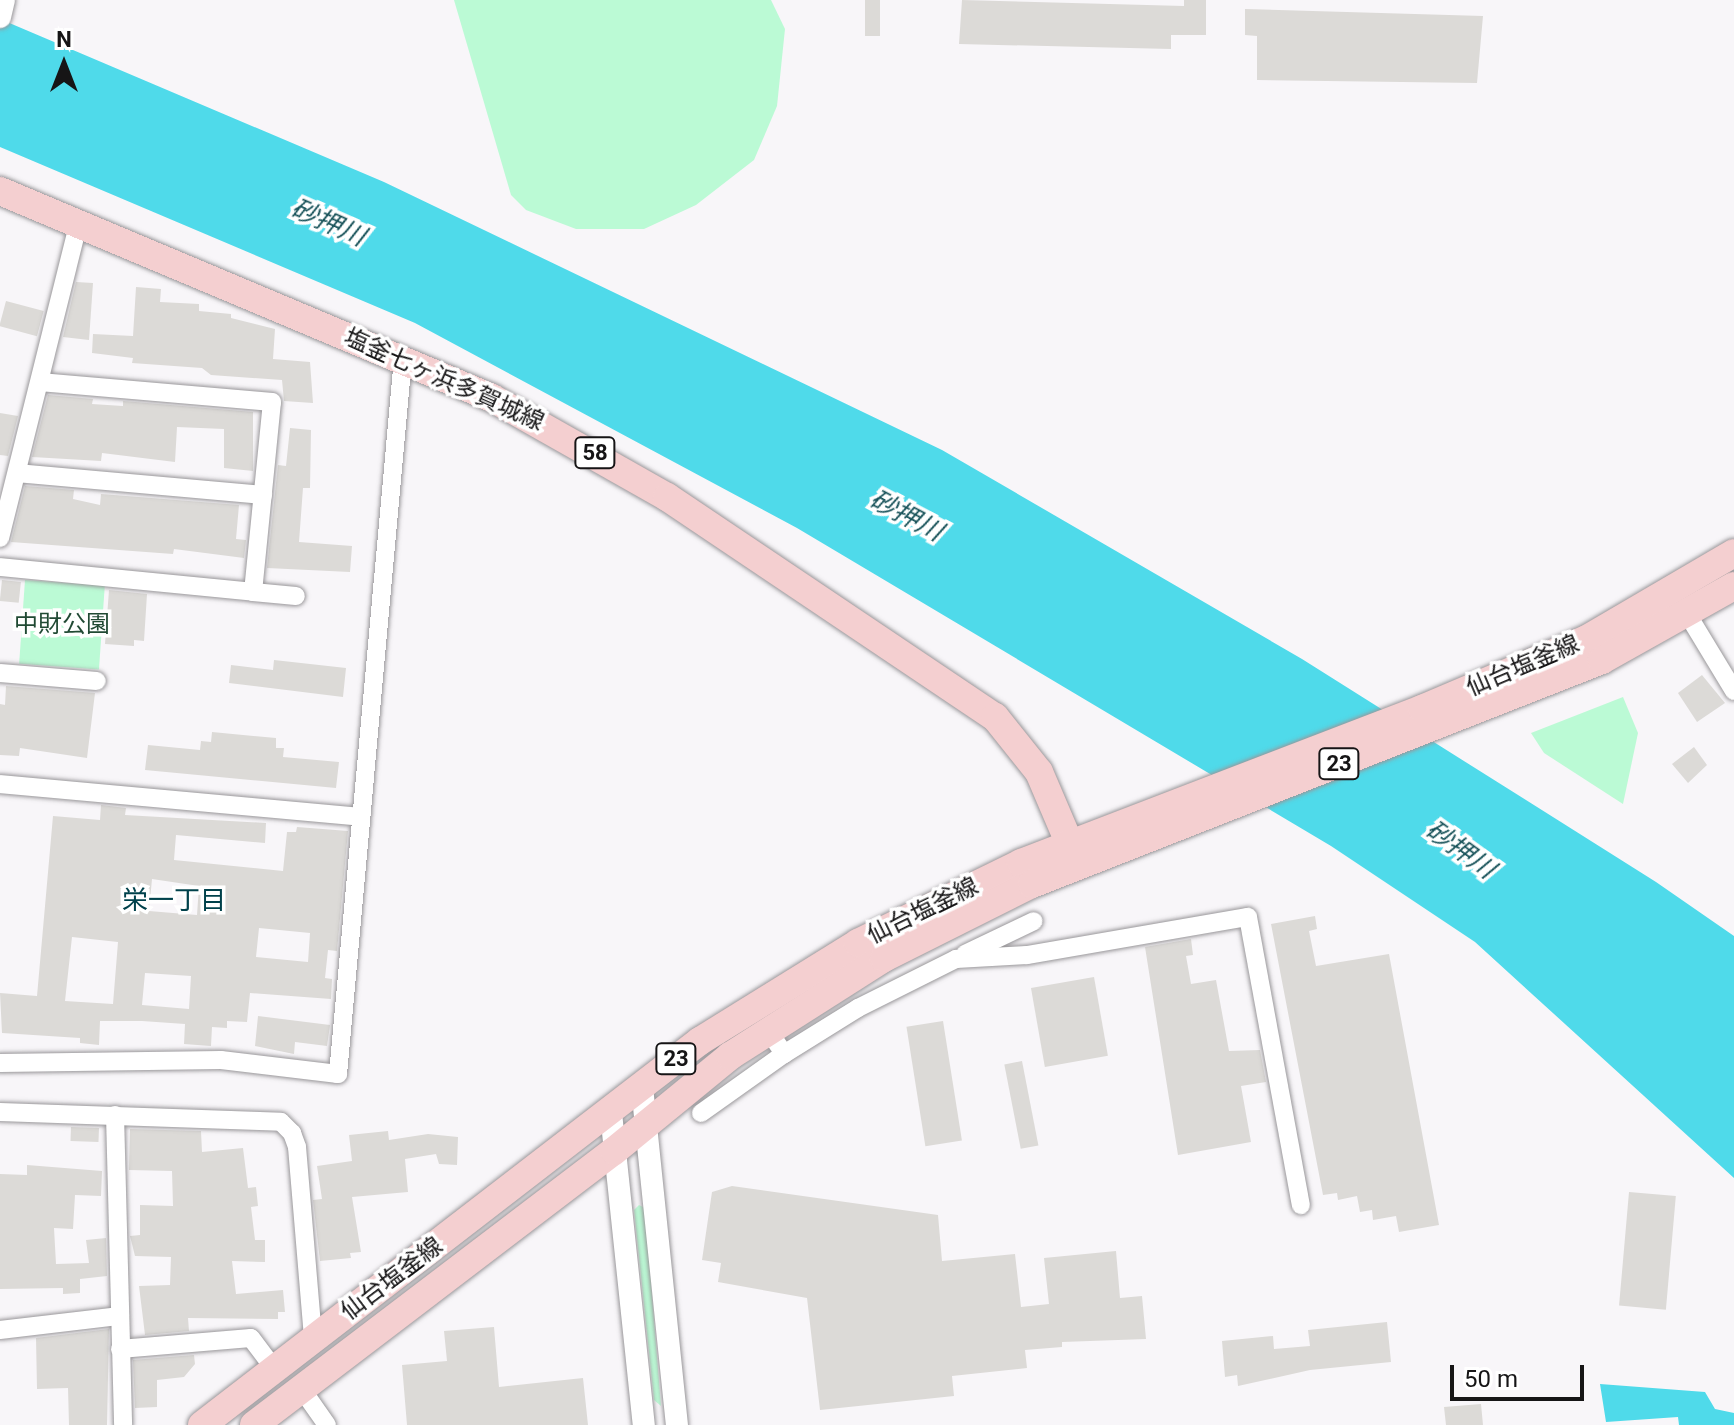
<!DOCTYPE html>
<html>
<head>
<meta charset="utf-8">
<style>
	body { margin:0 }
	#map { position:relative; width:1734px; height:1425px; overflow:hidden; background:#f8f6f9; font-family:Roboto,"Noto Sans JP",sans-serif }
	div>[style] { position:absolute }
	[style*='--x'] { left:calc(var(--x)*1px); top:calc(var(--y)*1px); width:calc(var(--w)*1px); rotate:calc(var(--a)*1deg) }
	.green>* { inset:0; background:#bbfad5; transform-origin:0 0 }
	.water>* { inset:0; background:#4fdaea }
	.building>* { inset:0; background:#dcdad7; transform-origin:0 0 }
	.roads { filter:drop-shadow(0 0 2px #99979a) drop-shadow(0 0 2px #99979a) }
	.minor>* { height:18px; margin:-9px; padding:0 9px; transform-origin:9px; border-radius:9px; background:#fff }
	.tertiary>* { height:22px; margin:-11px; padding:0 11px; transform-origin:11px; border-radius:11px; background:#fff }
	.primary>* { height:28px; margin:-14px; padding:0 14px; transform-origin:14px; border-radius:14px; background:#f4cfd0 }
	span { translate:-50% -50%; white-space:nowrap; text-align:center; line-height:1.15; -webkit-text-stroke:7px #fff; paint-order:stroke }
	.shield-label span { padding:2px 6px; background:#fff; border:2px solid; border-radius:6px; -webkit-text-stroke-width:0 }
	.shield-label { font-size:22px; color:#161516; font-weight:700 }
	.street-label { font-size:24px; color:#161516 }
	.park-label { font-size:24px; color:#214a34 }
	.water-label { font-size:26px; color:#165158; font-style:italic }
	.neighbourhood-label { font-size:26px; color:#00414b }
	.north { position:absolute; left:24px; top:24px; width:80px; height:80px; -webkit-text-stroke:6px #fff; paint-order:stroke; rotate:0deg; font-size:22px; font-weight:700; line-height:32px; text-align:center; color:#161516 }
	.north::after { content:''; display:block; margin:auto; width:28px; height:36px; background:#161516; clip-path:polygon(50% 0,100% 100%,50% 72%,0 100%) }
	.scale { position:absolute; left:1450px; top:1365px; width:134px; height:36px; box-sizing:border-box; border:4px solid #161516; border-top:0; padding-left:10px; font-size:24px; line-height:28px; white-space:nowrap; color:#161516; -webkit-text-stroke:6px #fff; paint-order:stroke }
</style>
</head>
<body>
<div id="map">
	<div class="green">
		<div style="clip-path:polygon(454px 0,771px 0,785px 29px,777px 106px,754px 160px,696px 205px,644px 229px,576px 229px,526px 210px,511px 195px)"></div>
		<div style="left:25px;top:580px;width:80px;height:84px;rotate:4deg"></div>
		<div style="clip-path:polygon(1623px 697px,1638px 733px,1623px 804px,1544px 753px,1531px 733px)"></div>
		<div style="clip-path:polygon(639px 1205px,645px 1208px,661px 1406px,654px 1400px,634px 1210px)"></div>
	</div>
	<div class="water">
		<div style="clip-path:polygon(0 19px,384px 182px,942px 450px,1302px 659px,1656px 882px,1734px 936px,1734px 1178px,1475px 942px,1331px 846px,797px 528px,415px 323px,0 147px)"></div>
		<div style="clip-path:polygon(1600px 1384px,1705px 1392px,1715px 1409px,1734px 1413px,1734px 1425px,1679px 1425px,1678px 1417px,1606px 1422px)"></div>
	</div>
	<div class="building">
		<div style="left:865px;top:0;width:15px;height:36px"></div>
		<div style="clip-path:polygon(962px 0,1184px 6px,1184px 0,1206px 0,1206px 35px,1171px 35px,1171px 49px,959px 44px)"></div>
		<div style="clip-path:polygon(1245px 9px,1483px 16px,1477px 83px,1257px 80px,1257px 36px,1245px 35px)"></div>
		<div style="clip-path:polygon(76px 282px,93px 283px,89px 340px,63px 337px)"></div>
		<div style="clip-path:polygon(136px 287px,161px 289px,160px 302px,199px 304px,199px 311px,231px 314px,231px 318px,275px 329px,273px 359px,310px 362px,313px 403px,284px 401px,282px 380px,211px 375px,202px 368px,132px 363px,133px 358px,92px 353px,93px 334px,133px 336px)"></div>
		<div style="left:6px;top:301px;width:39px;height:26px;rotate:15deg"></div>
		<div style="clip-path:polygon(48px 395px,93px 399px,92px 404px,123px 406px,123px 401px,253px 412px,253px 471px,224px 468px,224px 429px,177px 427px,175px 462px,102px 453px,101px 461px,32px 457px)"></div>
		<div style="clip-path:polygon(0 413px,18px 416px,8px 456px,0 455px)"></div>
		<div style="clip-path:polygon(290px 428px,311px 430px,310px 488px,303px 488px,299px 542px,352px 546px,350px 572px,267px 568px,278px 465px,286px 466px)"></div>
		<div style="clip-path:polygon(25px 486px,74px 490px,73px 499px,100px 505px,101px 494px,239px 505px,236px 539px,246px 540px,244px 558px,174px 549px,173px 554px,11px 542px)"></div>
		<div style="left:2px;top:580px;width:19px;height:21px;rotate:6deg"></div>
		<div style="clip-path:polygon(109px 590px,147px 594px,144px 641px,134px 640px,134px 646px,105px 644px)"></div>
		<div style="clip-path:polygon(274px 660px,346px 668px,343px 697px,229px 683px,231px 665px,273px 670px)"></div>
		<div style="clip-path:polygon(1702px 675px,1725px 703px,1697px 722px,1678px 693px)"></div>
		<div style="clip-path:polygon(6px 686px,95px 693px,87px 758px,20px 748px,19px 756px,0 755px,0 704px,5px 705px)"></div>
		<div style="clip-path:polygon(212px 732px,276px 738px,276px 748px,284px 748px,283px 757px,339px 762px,336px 788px,145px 770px,148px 745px,200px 750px,201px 741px,211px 742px)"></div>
		<div style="clip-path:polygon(1694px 747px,1707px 765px,1688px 783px,1672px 764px)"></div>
		<div style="clip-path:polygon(evenodd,101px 805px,126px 808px,125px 815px,266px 823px,265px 843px,176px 835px,174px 860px,283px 871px,287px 832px,296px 832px,297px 827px,348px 831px,337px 951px,328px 950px,325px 978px,332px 979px,331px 999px,250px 993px,247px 1022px,227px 1021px,227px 1028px,212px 1027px,211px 1046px,184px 1044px,185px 1024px,142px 1021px,100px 1021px,99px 1045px,80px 1043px,80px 1038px,2px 1033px,0 993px,37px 996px,53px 816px,100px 820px,101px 805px,152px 879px,199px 886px,197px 915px,149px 911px,152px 879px,101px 805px,259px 928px,310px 933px,308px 962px,256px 957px,259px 928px,101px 805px,72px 937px,118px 942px,113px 1004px,65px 1001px,72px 937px,101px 805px,145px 973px,191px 976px,189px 1009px,142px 1005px,145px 973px)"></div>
		<div style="clip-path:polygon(1315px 916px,1317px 929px,1309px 931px,1316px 966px,1389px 954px,1439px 1225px,1399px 1232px,1396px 1216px,1373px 1220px,1372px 1210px,1360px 1212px,1357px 1196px,1338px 1200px,1337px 1193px,1323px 1195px,1271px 924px)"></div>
		<div style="clip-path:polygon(1191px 939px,1193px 955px,1186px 956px,1191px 984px,1216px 980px,1229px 1051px,1260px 1050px,1266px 1082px,1241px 1086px,1251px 1142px,1178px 1155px,1145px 947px)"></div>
		<div style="left:1094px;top:977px;width:80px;height:64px;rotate:80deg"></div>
		<div style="clip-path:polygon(258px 1016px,330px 1025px,327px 1046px,295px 1042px,294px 1054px,255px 1046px)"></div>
		<div style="left:943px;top:1021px;width:121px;height:37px;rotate:81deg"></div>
		<div style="left:1022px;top:1061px;width:86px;height:18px;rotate:79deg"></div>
		<div style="left:71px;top:1127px;width:28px;height:14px;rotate:2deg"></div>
		<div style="clip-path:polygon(130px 1129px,201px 1131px,202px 1152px,243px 1148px,248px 1188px,256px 1187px,258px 1206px,251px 1207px,255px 1240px,265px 1240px,265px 1262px,232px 1261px,236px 1294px,283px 1290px,285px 1312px,278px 1312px,278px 1319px,188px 1318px,189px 1331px,145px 1335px,139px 1286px,170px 1285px,171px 1257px,135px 1256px,130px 1236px,140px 1235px,140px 1205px,173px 1206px,172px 1171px,129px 1170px)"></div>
		<div style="clip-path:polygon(388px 1131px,389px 1140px,428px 1134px,458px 1137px,457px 1165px,439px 1164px,436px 1154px,405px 1159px,408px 1192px,352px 1197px,361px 1252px,350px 1253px,351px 1258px,320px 1261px,313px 1200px,322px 1199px,317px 1166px,352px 1161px,349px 1135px)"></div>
		<div style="clip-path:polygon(27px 1165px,102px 1171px,101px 1196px,75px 1195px,73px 1229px,54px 1228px,56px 1264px,89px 1263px,86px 1240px,106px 1238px,107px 1276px,80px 1279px,80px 1293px,63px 1294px,63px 1288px,0 1289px,0 1174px,27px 1175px)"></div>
		<div style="clip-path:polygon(732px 1186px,938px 1215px,942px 1261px,1015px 1254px,1021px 1307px,1049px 1304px,1044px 1258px,1116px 1251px,1120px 1298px,1142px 1296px,1146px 1339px,1062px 1342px,1062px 1347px,1025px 1350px,1027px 1368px,952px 1376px,954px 1396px,820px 1410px,807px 1298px,718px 1282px,721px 1263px,702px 1260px,712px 1192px)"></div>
		<div style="left:1629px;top:1192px;width:47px;height:114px;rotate:5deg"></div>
		<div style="clip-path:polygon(1387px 1322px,1391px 1362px,1310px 1370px,1238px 1386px,1237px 1375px,1225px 1377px,1222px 1341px,1273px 1336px,1274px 1349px,1310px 1346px,1308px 1330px)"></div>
		<div style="clip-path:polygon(494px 1327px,499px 1387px,583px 1378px,588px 1425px,407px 1425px,402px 1365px,447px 1361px,444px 1331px)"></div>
		<div style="clip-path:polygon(109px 1329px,107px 1425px,69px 1425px,68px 1388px,37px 1389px,36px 1338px)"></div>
		<div style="clip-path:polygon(194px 1355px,195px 1364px,184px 1377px,157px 1380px,157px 1407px,135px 1408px,133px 1360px)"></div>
		<div style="clip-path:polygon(1481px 1404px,1483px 1425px,1446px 1425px,1444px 1407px)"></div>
	</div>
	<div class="roads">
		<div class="minor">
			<div style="--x:17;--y:473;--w:247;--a:5.1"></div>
			<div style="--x:0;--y:538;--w:322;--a:-76"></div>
			<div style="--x:0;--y:567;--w:254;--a:5.6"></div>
			<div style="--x:253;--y:592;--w:191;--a:-84.3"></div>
			<div style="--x:272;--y:402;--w:233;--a:-175.1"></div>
			<div style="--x:253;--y:592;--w:43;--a:5.3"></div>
			<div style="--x:1688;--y:615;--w:89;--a:58.8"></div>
			<div style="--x:0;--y:673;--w:97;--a:4.7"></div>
			<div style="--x:0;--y:784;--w:362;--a:5.2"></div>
			<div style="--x:965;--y:954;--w:76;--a:-25.6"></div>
			<div style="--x:768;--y:1030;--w:29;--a:56"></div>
			<div style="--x:784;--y:1054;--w:87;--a:-31.9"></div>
			<div style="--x:858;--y:1008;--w:110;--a:-26.6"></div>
			<div style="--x:956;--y:959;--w:71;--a:-3.2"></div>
			<div style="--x:1027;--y:955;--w:224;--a:-9.8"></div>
			<div style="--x:1248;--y:917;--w:293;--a:79.6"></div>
			<div style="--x:0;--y:1063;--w:221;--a:-0.8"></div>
			<div style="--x:221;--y:1060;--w:118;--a:6.8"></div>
			<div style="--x:338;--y:1074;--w:719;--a:-84.81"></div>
			<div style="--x:0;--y:1112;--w:281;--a:2"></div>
			<div style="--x:281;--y:1122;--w:16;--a:45"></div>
			<div style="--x:292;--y:1133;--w:15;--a:70"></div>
			<div style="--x:297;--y:1147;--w:193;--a:85.2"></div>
			<div style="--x:701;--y:1113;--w:102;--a:-35.4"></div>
			<div style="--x:115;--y:1115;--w:310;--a:88.5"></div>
			<div style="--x:0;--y:1330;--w:121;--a:-6.7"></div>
			<div style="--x:120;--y:1349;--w:131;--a:-4.8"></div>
			<div style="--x:251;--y:1338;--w:39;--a:53"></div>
			<div style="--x:301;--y:1388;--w:45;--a:54.9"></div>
		</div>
		<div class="tertiary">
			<div style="--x:0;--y:17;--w:17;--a:-77"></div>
			<div style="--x:642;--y:1087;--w:340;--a:84.1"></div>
			<div style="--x:611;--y:1113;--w:314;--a:84"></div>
		</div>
		<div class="primary">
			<div style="--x:0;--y:191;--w:534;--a:22.82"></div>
			<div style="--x:492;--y:398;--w:201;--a:29.5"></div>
			<div style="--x:667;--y:497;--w:395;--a:33.9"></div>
			<div style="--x:995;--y:717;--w:70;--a:51.3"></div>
			<div style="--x:1039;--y:772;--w:97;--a:66.9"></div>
			<div style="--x:202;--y:1425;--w:629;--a:-37.64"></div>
			<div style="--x:700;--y:1041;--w:186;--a:-31.8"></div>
			<div style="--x:858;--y:943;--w:182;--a:-26.1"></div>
			<div style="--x:1021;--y:863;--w:430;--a:-21"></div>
			<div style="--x:1422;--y:709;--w:179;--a:-23"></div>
			<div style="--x:1587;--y:639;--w:170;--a:-30.3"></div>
			<div style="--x:254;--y:1425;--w:452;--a:-37.3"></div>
			<div style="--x:614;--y:1151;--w:150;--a:-39.3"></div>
			<div style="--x:730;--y:1056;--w:183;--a:-32.5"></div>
			<div style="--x:884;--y:958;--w:165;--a:-26.6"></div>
			<div style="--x:1032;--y:884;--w:612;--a:-21.45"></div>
			<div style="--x:1602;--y:660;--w:151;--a:-29.3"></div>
		</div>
	</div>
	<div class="shield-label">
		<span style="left:595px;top:453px">58</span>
		<span style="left:1339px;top:764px">23</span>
		<span style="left:676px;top:1059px">23</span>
	</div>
	<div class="street-label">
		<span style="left:444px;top:380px;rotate:24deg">塩釜七ヶ浜多賀城線</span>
		<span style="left:1523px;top:666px;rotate:-23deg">仙台塩釜線</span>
		<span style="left:923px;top:911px;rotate:-26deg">仙台塩釜線</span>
		<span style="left:392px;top:1279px;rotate:-37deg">仙台塩釜線</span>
	</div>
	<div class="park-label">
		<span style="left:62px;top:625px">中財公園</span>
	</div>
	<div class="water-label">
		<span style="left:328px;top:223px;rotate:24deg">砂押川</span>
		<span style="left:906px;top:516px;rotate:28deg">砂押川</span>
		<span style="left:1460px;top:850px;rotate:36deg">砂押川</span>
	</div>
	<div class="neighbourhood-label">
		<span style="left:174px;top:901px">栄一丁目</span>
	</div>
	<div class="north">N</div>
	<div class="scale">50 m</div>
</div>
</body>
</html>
